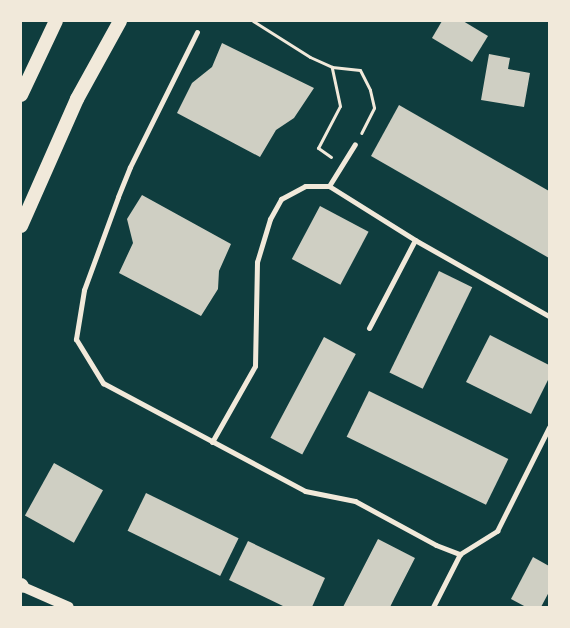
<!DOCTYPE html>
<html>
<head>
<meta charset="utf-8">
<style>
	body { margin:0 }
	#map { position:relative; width:570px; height:628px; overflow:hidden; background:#0f3d3e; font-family:"Alegreya Sans",sans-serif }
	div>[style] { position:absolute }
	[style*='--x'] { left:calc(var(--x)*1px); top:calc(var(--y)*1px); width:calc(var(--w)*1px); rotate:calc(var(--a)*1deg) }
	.building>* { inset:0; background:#cfcfc3; transform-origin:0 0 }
	.path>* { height:3px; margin:-1.5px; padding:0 1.5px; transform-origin:1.5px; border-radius:1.5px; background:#f1e9da }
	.minor>* { height:5px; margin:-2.5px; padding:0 2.5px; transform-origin:2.5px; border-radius:2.5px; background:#f1e9da }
	.secondary>* { height:10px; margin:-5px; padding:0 5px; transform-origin:5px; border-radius:5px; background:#f1e9da }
	.trunk>* { height:14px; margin:-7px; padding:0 7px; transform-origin:7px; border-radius:7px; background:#f1e9da }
	span { translate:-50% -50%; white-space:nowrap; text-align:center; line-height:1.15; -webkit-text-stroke:4.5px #f1e9da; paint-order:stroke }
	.frame { position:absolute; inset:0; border:22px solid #f1e9da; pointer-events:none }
</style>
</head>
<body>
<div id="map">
	<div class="building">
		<div style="clip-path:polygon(442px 21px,463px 21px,488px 36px,472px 62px,432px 38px)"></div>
		<div style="clip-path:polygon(222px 43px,314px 88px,294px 118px,276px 130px,260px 157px,177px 113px,192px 83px,212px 67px)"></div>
		<div style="clip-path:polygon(489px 54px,510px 58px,508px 69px,530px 73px,524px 107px,481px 100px)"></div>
		<div style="clip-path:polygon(399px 105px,549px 191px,549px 258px,371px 156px)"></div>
		<div style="clip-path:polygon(142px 195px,231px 244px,219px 271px,218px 289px,201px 316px,119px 273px,133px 243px,127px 219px)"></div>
		<div style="left:320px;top:206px;width:55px;height:60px;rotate:28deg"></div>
		<div style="left:439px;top:271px;width:37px;height:113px;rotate:26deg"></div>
		<div style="clip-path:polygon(490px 335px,549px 365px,549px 378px,531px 414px,466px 382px)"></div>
		<div style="left:324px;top:337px;width:36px;height:114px;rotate:28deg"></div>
		<div style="left:369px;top:391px;width:155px;height:51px;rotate:26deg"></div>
		<div style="left:54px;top:463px;width:56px;height:60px;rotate:29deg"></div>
		<div style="left:146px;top:493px;width:103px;height:42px;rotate:26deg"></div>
		<div style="clip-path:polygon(378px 539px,415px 558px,395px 597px,390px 607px,343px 607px)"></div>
		<div style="clip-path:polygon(248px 541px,325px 578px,312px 607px,285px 607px,229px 580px)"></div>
		<div style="clip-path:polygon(533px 557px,549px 566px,549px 592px,541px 607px,526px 607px,511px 599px)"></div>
	</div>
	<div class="path">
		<div style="--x:253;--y:21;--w:67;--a:32.3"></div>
		<div style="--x:310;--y:57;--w:24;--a:24"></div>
		<div style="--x:332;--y:67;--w:28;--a:6"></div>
		<div style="--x:360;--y:70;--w:22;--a:63"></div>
		<div style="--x:370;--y:90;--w:18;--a:77"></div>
		<div style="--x:374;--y:108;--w:28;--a:117"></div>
		<div style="--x:331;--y:157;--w:16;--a:-145"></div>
		<div style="--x:318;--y:148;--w:47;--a:-62.4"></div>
		<div style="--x:340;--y:106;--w:40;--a:-102"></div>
	</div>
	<div class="minor">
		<div style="--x:197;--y:32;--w:151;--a:116.4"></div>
		<div style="--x:130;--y:167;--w:32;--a:112"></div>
		<div style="--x:118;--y:197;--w:99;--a:110.1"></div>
		<div style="--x:84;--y:290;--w:50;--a:99.3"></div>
		<div style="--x:76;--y:339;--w:52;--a:58.5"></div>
		<div style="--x:103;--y:383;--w:229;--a:28.1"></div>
		<div style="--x:305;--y:491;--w:51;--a:11.3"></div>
		<div style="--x:355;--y:501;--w:92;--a:28.5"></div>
		<div style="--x:436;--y:545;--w:26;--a:21"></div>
		<div style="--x:329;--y:186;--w:49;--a:-58.2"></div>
		<div style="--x:369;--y:328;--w:99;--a:-62.4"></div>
		<div style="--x:212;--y:442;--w:87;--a:-60.5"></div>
		<div style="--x:255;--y:366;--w:104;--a:-88.9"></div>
		<div style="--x:257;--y:262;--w:45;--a:-73.2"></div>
		<div style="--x:270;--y:219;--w:23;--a:-61"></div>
		<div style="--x:281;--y:199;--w:27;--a:-28"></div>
		<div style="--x:305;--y:186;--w:24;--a:0"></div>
		<div style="--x:329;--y:186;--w:102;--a:32.1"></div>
		<div style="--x:415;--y:240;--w:154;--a:29.6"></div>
		<div style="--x:433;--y:607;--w:59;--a:-63"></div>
		<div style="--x:460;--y:554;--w:44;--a:-31.9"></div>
		<div style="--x:497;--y:531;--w:116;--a:-63.4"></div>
	</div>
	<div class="secondary">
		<div style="--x:21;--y:586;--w:52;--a:23.6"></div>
	</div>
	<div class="trunk">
		<div style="--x:21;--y:95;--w:82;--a:-64.7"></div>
		<div style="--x:21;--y:226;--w:139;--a:-66.2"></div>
		<div style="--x:77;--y:99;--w:89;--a:-61.1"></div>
		<div style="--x:21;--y:585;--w:1;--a:45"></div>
	</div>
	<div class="frame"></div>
</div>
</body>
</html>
